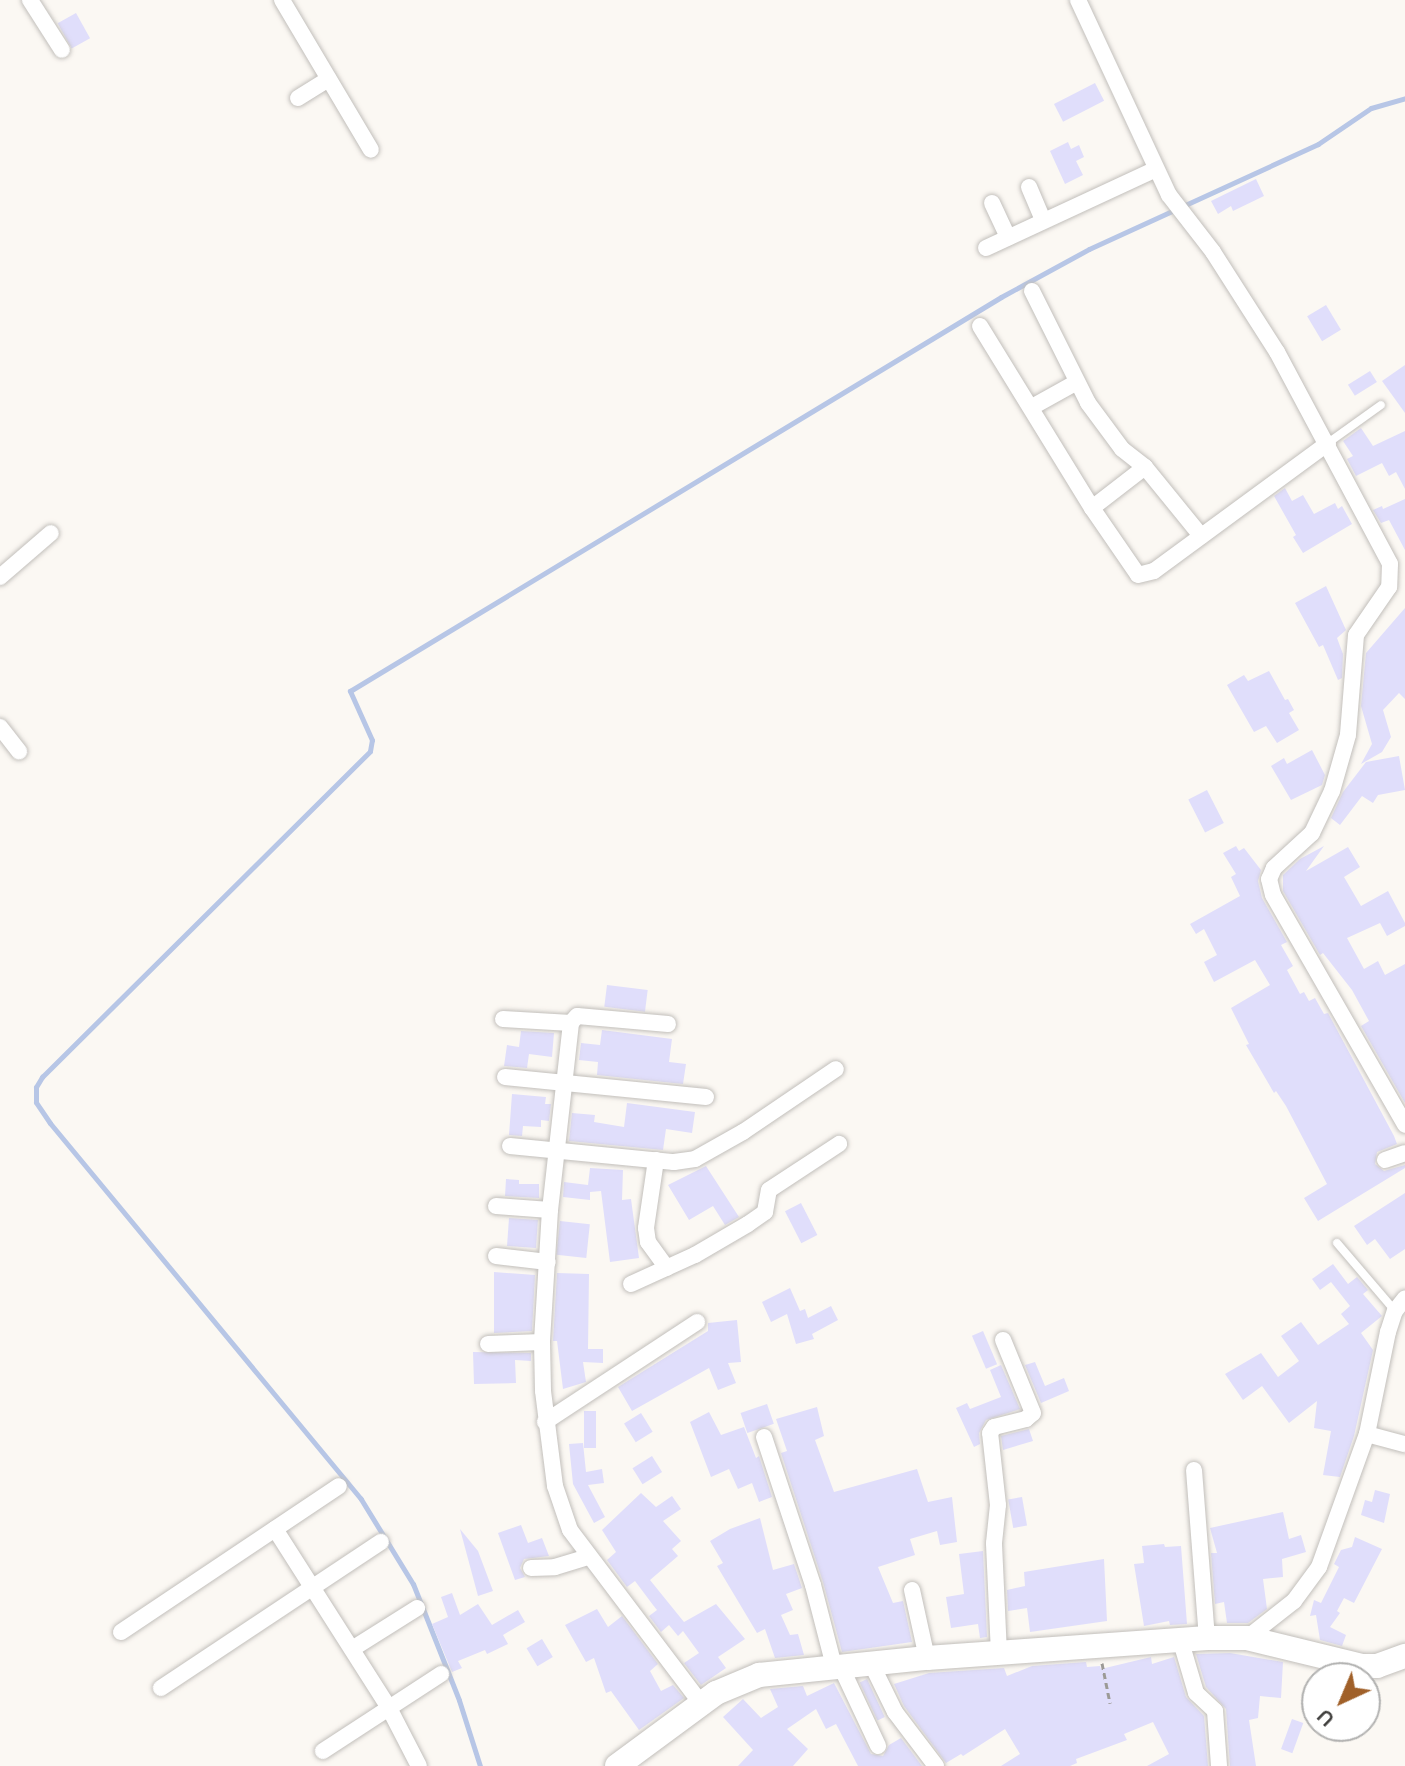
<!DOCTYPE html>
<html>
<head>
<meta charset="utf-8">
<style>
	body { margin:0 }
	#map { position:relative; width:1405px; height:1766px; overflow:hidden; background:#fbf8f3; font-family:Karla,sans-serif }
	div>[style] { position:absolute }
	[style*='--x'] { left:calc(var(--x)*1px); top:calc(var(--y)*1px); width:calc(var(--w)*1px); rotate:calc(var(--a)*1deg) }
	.stream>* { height:5px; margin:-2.5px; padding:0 2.5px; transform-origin:2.5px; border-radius:2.5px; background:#b7c6e6 }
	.building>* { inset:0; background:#e0defb; transform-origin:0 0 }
	.path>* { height:3px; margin-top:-1.5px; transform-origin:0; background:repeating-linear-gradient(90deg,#9c9a96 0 6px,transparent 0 10px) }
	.roads { filter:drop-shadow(0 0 2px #c2bfbb) drop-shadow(0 0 2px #c2bfbb) }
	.lane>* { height:8px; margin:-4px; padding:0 4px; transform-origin:4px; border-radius:4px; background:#fff }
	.street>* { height:16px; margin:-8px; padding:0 8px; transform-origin:8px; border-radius:8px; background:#fff }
	.secondary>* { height:24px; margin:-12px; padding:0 12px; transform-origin:12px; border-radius:12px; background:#fff }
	span { translate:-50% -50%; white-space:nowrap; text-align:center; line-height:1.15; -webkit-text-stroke:7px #fff; paint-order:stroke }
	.north { position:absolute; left:1301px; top:1662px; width:80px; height:80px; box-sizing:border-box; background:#fff; border:2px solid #b1b1b0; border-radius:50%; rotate:224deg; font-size:22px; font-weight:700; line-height:32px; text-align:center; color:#3d3c3a }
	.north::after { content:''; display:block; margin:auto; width:28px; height:36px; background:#a06029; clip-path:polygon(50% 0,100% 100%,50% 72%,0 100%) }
</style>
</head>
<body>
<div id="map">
	<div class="stream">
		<div style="--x:480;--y:1766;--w:69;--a:-107.7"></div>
		<div style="--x:459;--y:1700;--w:125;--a:-111.6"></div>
		<div style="--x:413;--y:1584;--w:100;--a:-121.5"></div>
		<div style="--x:361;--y:1499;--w:488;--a:-129.6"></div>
		<div style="--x:50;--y:1123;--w:25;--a:-124"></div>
		<div style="--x:36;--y:1102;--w:15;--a:-90"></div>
		<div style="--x:36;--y:1087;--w:12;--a:-59"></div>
		<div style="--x:42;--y:1077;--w:462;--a:-44.8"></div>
		<div style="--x:370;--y:751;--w:11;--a:-80"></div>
		<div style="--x:372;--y:740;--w:54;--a:-114.2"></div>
		<div style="--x:350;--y:691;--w:761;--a:-31.18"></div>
		<div style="--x:1001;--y:297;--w:100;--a:-28.6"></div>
		<div style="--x:1089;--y:249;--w:252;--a:-24.6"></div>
		<div style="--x:1318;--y:144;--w:64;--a:-34.2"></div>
		<div style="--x:1371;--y:108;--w:35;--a:-16"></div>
	</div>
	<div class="building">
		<div style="left:76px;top:13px;width:29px;height:21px;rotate:61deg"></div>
		<div style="left:1095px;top:83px;width:20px;height:46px;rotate:63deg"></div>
		<div style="clip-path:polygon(1068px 142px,1071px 149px,1079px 145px,1084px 157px,1076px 161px,1083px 175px,1065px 184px,1050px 151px)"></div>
		<div style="clip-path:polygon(1256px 179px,1264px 196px,1233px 211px,1231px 206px,1218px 214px,1211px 201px)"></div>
		<div style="left:1326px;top:305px;width:29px;height:22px;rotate:59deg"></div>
		<div style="clip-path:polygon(1405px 365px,1405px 413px,1382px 381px)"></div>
		<div style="left:1370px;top:371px;width:13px;height:26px;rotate:58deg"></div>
		<div style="clip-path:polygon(1361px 428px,1373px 446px,1405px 431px,1405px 489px,1396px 472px,1389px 476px,1382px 463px,1356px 476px,1347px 459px,1353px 456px,1343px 441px)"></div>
		<div style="clip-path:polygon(1285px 488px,1292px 501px,1303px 495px,1314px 514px,1335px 503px,1338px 509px,1342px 506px,1352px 524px,1303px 553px,1293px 537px,1296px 535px,1274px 496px)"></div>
		<div style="clip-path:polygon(1405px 499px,1405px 550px,1389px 520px,1381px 523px,1373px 510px,1382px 506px,1383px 509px)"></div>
		<div style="clip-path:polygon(1326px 586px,1346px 630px,1337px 638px,1343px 654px,1342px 678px,1338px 680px,1323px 645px,1319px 647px,1295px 603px)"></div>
		<div style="clip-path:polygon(1405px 608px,1405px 699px,1399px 693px,1383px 710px,1391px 737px,1382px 752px,1361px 764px,1372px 744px,1361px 706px,1366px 653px)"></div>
		<div style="clip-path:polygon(1269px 671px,1285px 700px,1288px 699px,1294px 710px,1289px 713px,1299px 730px,1277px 743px,1266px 726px,1254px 732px,1227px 685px,1244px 675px,1248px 681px)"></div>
		<div style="clip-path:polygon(1312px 750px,1325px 775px,1322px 785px,1291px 800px,1271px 766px,1284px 758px,1287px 764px)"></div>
		<div style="clip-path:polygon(1399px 756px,1405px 790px,1378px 795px,1373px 803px,1362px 796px,1340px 825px,1331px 818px,1343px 792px,1366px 762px)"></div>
		<div style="left:1207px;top:790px;width:37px;height:21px;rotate:63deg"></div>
		<div style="clip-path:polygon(1236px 846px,1239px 851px,1244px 848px,1261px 870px,1258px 881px,1262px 898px,1287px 942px,1281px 945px,1293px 966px,1287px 970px,1300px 994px,1304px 992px,1309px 1001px,1315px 998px,1324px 1014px,1328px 1013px,1394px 1136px,1397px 1144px,1377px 1152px,1375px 1164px,1384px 1171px,1405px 1165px,1405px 1168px,1318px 1221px,1304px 1198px,1327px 1184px,1286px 1106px,1276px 1091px,1274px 1093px,1246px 1045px,1249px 1044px,1231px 1008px,1270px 985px,1255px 960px,1214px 982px,1204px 962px,1217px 955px,1204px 929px,1196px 934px,1190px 924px,1240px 896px,1231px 877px,1236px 874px,1223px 853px)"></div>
		<div style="clip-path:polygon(1324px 846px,1306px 871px,1348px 847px,1360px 867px,1344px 877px,1361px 906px,1388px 891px,1405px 923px,1405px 926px,1387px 936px,1380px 923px,1347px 938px,1364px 969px,1378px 961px,1385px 975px,1405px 964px,1405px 1103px,1361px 1026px,1369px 1021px,1352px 990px,1323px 953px,1320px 955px,1283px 891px,1283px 875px,1300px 859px)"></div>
		<div style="left:607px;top:985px;width:41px;height:22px;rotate:7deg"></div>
		<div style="clip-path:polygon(602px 1030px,672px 1039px,669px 1062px,686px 1064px,683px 1084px,597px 1075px,598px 1062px,579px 1060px,581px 1043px,600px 1045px)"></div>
		<div style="clip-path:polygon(521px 1031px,554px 1033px,552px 1057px,529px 1054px,527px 1068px,504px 1066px,507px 1045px,519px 1047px)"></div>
		<div style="clip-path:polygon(512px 1094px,546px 1097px,545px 1104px,551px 1104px,549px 1121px,541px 1120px,541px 1127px,523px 1126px,522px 1136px,509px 1135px)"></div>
		<div style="clip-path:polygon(627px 1103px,695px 1112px,692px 1133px,666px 1129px,663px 1150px,569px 1141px,572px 1113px,595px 1115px,594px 1122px,624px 1127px)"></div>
		<div style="clip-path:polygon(706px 1166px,739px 1217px,725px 1225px,713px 1206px,689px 1220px,668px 1185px)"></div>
		<div style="clip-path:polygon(590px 1168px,623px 1170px,622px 1200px,631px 1199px,639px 1258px,610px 1262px,601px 1191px,590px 1192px,590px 1200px,563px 1197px,564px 1182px,588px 1185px)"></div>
		<div style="clip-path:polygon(506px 1179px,519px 1180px,519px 1184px,539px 1184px,539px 1198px,505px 1196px)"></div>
		<div style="clip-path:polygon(1405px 1193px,1405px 1249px,1390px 1259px,1375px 1239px,1367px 1245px,1354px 1226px)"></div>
		<div style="left:801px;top:1203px;width:36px;height:18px;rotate:63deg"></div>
		<div style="left:509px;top:1218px;width:29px;height:28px;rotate:4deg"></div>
		<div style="left:560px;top:1221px;width:30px;height:34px;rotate:6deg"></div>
		<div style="clip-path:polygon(1333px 1264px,1348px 1284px,1357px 1277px,1368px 1290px,1363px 1294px,1382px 1316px,1361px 1333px,1373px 1350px,1354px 1436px,1340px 1477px,1323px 1475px,1331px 1431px,1314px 1428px,1317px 1401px,1289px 1423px,1262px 1386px,1243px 1400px,1225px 1374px,1261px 1353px,1278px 1377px,1299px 1361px,1281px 1336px,1301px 1322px,1318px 1345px,1349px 1324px,1341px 1314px,1350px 1306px,1331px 1282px,1320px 1290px,1312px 1279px)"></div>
		<div style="clip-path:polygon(494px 1272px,535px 1275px,532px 1331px,494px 1333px)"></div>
		<div style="clip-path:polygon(557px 1273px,589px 1274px,588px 1349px,603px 1349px,603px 1363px,583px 1362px,586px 1382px,563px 1389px,557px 1341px,553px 1341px)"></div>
		<div style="clip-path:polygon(790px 1288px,800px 1311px,805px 1309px,808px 1318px,831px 1306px,838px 1320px,812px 1334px,814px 1339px,796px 1344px,787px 1314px,771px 1322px,762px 1302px)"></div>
		<div style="clip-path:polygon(737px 1320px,741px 1362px,728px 1363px,736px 1383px,718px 1390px,709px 1368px,632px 1411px,618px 1387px,708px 1331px,708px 1323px)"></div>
		<div style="left:983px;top:1331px;width:36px;height:12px;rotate:67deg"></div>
		<div style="clip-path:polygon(473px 1352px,531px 1353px,531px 1361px,515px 1360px,516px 1383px,474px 1384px)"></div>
		<div style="clip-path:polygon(1035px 1362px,1045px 1386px,1064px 1378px,1069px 1391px,1041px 1403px,1025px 1365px)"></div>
		<div style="clip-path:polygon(1001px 1365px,1020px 1409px,986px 1420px,979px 1433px,980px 1444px,974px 1447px,956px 1408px,967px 1403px,970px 1409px,1001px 1397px,990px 1370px)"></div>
		<div style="left:767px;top:1404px;width:21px;height:28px;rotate:71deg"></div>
		<div style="clip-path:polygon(817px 1407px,824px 1436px,815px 1440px,834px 1492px,917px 1469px,928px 1502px,952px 1497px,957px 1542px,940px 1545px,937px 1531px,910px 1539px,915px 1555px,878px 1567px,893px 1603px,903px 1601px,912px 1642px,842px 1652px,823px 1582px,781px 1453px,787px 1451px,776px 1419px)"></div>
		<div style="left:584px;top:1411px;width:12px;height:37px"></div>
		<div style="clip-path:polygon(709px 1412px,721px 1435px,744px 1427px,756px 1458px,759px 1456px,772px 1497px,759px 1502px,752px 1483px,738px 1489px,729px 1469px,711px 1477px,690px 1422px)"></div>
		<div style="left:641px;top:1413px;width:22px;height:20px;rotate:58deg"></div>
		<div style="clip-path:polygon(1029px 1429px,1033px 1441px,1003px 1450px,1001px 1436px)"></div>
		<div style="clip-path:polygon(583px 1443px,586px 1472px,602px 1469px,604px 1483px,588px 1485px,605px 1517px,594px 1523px,573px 1484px,569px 1444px)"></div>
		<div style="left:652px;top:1456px;width:19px;height:23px;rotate:58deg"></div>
		<div style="clip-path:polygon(1375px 1490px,1390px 1494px,1384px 1523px,1361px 1515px,1365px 1500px,1372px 1502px)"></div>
		<div style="clip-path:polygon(641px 1493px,656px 1507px,672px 1496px,681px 1509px,663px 1521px,681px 1541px,672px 1549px,678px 1556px,650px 1580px,684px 1622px,716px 1604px,745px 1639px,718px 1657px,726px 1668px,701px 1685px,684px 1663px,699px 1653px,683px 1631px,678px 1636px,669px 1625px,661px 1632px,649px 1616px,657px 1610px,653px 1605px,635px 1581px,627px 1587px,607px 1560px,616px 1552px,602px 1530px)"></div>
		<div style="left:1022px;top:1497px;width:29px;height:14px;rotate:80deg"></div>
		<div style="clip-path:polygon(1283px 1512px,1289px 1539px,1301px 1535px,1306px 1552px,1282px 1559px,1283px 1577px,1263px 1579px,1267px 1609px,1248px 1623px,1227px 1623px,1224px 1602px,1215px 1604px,1211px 1553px,1217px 1553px,1210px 1528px)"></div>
		<div style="clip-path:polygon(760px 1518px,773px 1570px,794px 1564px,802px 1588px,786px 1594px,793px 1610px,781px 1615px,790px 1635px,798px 1634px,804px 1655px,775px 1658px,765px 1629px,757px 1633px,717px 1566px,723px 1563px,710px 1541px,730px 1529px)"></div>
		<div style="clip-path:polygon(521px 1525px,528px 1543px,542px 1538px,549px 1556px,524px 1559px,520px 1568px,525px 1577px,515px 1580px,498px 1533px)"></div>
		<div style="clip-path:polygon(460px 1529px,478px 1551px,493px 1591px,478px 1596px)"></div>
		<div style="clip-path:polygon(1355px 1537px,1382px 1549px,1354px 1603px,1344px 1598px,1337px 1611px,1340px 1613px,1330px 1627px,1346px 1635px,1342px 1646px,1320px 1640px,1316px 1615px,1310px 1616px,1314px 1600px,1321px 1603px,1339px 1567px,1334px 1564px,1341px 1550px,1352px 1547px)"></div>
		<div style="clip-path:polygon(1164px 1544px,1165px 1547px,1181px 1546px,1187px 1624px,1170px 1625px,1169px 1621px,1144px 1626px,1134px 1564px,1144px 1563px,1142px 1546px)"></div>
		<div style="clip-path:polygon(983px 1551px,987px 1637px,980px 1638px,978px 1624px,951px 1628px,946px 1597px,964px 1594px,959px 1554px)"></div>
		<div style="clip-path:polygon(1104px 1559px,1107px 1621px,1030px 1632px,1027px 1608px,1008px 1611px,1007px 1590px,1025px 1586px,1024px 1572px)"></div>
		<div style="clip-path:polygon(452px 1593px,460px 1615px,478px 1604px,492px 1625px,518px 1610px,525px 1622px,503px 1635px,508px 1644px,487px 1654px,485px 1650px,458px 1661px,462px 1668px,452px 1672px,432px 1624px,448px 1617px,441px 1597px)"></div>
		<div style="clip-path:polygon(597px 1609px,608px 1627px,622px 1616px,658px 1664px,650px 1671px,661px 1691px,673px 1685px,684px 1698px,639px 1730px,611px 1691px,606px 1693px,594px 1658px,586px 1662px,565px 1625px)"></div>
		<div style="left:542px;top:1639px;width:21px;height:18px;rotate:59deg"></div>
		<div style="clip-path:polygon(1230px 1653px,1283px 1662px,1281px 1698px,1260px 1696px,1258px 1718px,1249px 1720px,1256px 1766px,1230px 1766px,1226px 1709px,1206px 1687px,1196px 1654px)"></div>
		<div style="clip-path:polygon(1151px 1657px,1152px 1664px,1174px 1657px,1186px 1697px,1204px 1716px,1208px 1766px,1147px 1766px,1169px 1754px,1153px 1722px,1124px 1734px,1127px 1740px,1076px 1759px,1077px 1763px,1070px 1766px,1001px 1766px,1020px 1754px,1005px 1729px,963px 1756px,961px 1754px,946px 1763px,904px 1706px,894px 1684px,929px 1673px,1004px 1668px,1007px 1676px,1032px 1666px,1086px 1662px,1087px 1667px,1100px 1666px,1101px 1669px)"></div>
		<div style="left:867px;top:1679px;width:42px;height:8px;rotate:65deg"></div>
		<div style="clip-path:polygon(834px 1683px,871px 1754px,883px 1756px,889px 1745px,901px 1738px,922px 1766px,858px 1766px,836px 1724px,826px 1729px,816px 1709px,787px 1729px,808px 1749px,793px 1766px,738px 1766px,753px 1750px,723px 1717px,743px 1699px,761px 1718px,778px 1707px,770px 1689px,803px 1686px,807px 1696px)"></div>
		<div style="left:1292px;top:1719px;width:12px;height:32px;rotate:20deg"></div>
	</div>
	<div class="path">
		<div style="--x:1102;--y:1663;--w:41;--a:78.7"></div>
	</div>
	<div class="roads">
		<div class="lane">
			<div style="--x:1328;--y:443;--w:65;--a:-35.6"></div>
			<div style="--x:1337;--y:1243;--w:89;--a:49.5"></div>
		</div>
		<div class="street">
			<div style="--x:30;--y:0;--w:59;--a:57.4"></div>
			<div style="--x:282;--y:0;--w:174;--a:59.3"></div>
			<div style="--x:1078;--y:0;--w:215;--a:65"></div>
			<div style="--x:1169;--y:195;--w:72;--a:52.3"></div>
			<div style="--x:1213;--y:252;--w:119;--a:57.4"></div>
			<div style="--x:1277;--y:352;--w:240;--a:61.9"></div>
			<div style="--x:1390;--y:564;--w:23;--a:92"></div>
			<div style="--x:1389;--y:587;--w:58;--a:124.5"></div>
			<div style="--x:1356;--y:635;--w:100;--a:94.6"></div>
			<div style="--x:1348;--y:735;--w:58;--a:105.9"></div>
			<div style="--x:1332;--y:791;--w:47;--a:115.5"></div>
			<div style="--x:1312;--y:833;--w:52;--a:137.4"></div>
			<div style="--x:1274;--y:868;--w:12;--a:114"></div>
			<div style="--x:1269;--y:879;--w:16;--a:76"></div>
			<div style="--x:1273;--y:895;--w:265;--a:60.1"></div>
			<div style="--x:298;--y:98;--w:36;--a:-32"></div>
			<div style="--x:1029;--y:187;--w:36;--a:67"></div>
			<div style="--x:992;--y:203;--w:38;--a:65"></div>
			<div style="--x:986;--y:248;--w:187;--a:-24.9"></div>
			<div style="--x:1032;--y:291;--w:125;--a:63.4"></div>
			<div style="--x:1088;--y:403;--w:57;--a:53.5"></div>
			<div style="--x:1122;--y:449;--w:29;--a:38"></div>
			<div style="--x:1145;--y:467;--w:89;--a:50.9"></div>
			<div style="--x:980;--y:326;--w:214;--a:58.4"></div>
			<div style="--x:1092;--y:508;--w:81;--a:55.5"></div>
			<div style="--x:1138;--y:575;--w:16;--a:-14"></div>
			<div style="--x:1154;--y:571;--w:216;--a:-36.3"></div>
			<div style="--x:1032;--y:407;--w:51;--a:-29.1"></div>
			<div style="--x:1092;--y:508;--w:67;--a:-37.7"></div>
			<div style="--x:0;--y:577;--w:67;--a:-40.8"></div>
			<div style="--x:0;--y:727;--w:31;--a:52"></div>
			<div style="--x:503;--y:1019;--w:68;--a:3.4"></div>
			<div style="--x:668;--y:1024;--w:91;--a:-175"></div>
			<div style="--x:577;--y:1016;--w:9;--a:131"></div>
			<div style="--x:571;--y:1023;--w:188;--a:96.4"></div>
			<div style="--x:550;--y:1210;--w:132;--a:93.5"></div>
			<div style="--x:542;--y:1342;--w:49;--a:88.8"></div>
			<div style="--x:543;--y:1391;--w:96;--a:82.8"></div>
			<div style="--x:555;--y:1486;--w:46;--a:71.2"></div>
			<div style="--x:570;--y:1530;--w:217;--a:52.9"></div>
			<div style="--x:505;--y:1077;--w:202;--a:5.7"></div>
			<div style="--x:510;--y:1146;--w:165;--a:5.6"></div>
			<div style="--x:674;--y:1162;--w:21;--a:-8"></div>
			<div style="--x:695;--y:1159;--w:55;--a:-29.4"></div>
			<div style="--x:743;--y:1132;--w:112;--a:-34.1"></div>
			<div style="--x:656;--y:1160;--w:69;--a:98.4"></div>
			<div style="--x:646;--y:1228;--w:14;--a:82"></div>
			<div style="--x:648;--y:1242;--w:32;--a:54"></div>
			<div style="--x:1385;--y:1160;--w:21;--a:-19"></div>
			<div style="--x:496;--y:1206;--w:54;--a:4.2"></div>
			<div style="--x:496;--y:1256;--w:52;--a:6.6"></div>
			<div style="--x:631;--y:1284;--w:70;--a:-24.4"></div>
			<div style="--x:695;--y:1255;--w:61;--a:-30.3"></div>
			<div style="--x:748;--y:1224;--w:21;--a:-35"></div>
			<div style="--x:765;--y:1212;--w:22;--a:-80"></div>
			<div style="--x:769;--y:1190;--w:84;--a:-33.3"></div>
			<div style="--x:488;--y:1344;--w:54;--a:-2.1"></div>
			<div style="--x:545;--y:1422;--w:182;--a:-33.3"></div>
			<div style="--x:1367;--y:1434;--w:39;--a:15"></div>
			<div style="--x:764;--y:1437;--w:156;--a:71.7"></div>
			<div style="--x:813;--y:1585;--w:88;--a:75.5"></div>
			<div style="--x:1194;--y:1470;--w:169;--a:85.6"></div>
			<div style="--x:275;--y:1529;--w:212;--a:57.5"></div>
			<div style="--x:389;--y:1708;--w:65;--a:62.7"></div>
			<div style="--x:531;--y:1568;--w:24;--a:-2"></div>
			<div style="--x:555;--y:1567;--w:34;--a:-17"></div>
			<div style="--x:912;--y:1590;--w:70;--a:77.6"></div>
			<div style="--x:121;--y:1632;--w:262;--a:-33.8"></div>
			<div style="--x:1247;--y:1638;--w:60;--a:-38.2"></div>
			<div style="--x:1294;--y:1601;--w:42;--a:-53.7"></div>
			<div style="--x:1319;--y:1567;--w:141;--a:-70.2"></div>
			<div style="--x:1367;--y:1434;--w:104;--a:-78.4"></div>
			<div style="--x:1388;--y:1332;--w:22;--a:-72"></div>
			<div style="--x:1395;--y:1311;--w:16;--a:-52"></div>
			<div style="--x:1181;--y:1642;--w:53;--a:73.6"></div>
			<div style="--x:1196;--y:1693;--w:26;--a:43"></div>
			<div style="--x:1215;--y:1711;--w:55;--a:85.8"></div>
			<div style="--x:352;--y:1649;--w:77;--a:-32.2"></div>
			<div style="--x:999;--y:1654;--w:111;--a:-92.6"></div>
			<div style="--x:994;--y:1543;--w:38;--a:-84"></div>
			<div style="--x:998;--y:1505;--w:72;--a:-96.3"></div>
			<div style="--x:990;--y:1433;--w:7;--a:-56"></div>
			<div style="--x:994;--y:1427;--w:33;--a:-14"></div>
			<div style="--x:1026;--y:1419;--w:9;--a:-41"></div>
			<div style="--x:1033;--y:1413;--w:79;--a:-112.3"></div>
			<div style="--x:872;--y:1665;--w:52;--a:63.9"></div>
			<div style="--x:895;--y:1712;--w:68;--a:52.8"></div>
			<div style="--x:842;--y:1669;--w:85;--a:64.9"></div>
			<div style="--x:161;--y:1688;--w:264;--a:-33.6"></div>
			<div style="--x:323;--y:1751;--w:141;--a:-33.1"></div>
		</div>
		<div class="secondary">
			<div style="--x:617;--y:1766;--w:123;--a:-36.4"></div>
			<div style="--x:716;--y:1693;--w:47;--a:-22.7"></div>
			<div style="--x:759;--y:1675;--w:169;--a:-5.8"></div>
			<div style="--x:927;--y:1658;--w:281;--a:-4.1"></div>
			<div style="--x:1207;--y:1638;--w:40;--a:0"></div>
			<div style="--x:1247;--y:1638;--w:118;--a:13.7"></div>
			<div style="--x:1362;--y:1666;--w:15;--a:0"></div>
			<div style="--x:1377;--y:1666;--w:30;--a:-20"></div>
		</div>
	</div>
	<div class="north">U</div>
</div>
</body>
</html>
